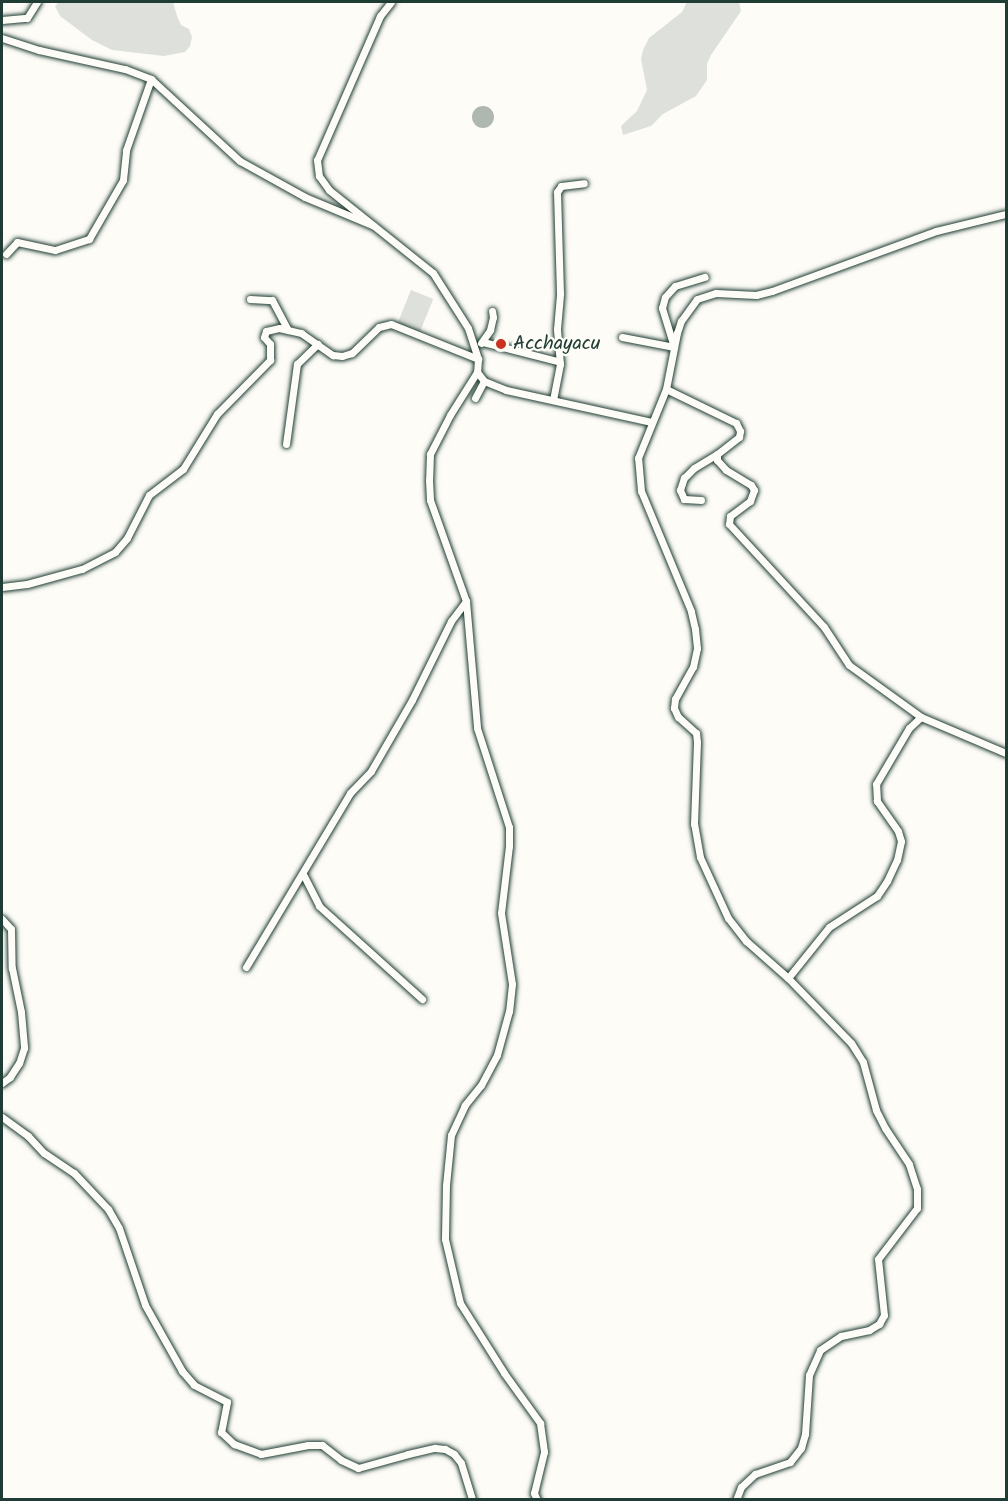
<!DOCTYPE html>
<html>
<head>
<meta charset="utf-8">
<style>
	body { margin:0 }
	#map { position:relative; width:1008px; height:1501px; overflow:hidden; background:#fdfcf7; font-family:Kalam,sans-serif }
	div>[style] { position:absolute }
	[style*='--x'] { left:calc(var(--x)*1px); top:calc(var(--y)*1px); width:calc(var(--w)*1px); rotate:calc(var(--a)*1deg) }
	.green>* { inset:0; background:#dde0db; transform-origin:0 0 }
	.water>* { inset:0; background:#aeb8b1 }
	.round { border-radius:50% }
	.roads { filter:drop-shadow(0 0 2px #1f3d34) drop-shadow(0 0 2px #1f3d34) }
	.street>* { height:7px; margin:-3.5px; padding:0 3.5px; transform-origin:3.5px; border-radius:3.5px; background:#fdfcf7 }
	.dots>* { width:16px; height:16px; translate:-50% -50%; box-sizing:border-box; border:3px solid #fdfcf7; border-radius:50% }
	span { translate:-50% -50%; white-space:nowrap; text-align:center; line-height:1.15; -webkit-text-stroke:4.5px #fdfcf7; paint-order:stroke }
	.poi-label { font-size:20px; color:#1f3d34 }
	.left { translate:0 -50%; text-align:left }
	.frame { position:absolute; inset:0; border:3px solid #1f3d34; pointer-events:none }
</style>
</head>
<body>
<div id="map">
	<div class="green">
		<div style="clip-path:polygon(59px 2px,173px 2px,177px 16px,181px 25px,189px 29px,192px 37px,190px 46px,185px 52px,164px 56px,112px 50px,92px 40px,60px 16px,55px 6px)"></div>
		<div style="clip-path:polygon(687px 2px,739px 2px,741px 11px,711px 55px,707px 64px,707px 80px,696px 96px,663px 114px,651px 126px,623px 135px,621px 126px,637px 111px,647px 90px,641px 59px,643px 50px,649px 38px,682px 12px)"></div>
		<div style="left:411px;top:290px;width:24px;height:36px;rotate:22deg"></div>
	</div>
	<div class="water">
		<div class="round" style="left:472px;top:106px;width:22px;height:22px"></div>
	</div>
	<div class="roads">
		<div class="street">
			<div style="--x:391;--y:2;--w:18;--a:128"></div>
			<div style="--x:380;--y:16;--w:157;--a:113.6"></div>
			<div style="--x:317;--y:160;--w:16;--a:83"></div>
			<div style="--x:319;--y:176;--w:17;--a:54"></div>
			<div style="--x:329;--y:190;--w:133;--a:38.6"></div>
			<div style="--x:433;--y:273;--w:65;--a:57.5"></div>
			<div style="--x:468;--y:328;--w:33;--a:72"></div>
			<div style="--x:478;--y:359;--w:13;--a:94"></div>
			<div style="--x:477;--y:372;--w:51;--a:122.1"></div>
			<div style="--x:450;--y:415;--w:44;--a:117.1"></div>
			<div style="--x:430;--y:454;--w:26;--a:92"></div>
			<div style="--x:429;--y:480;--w:20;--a:87"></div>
			<div style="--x:430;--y:500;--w:107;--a:70.4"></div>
			<div style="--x:466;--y:601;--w:127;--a:85"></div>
			<div style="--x:477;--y:728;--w:104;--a:72.1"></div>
			<div style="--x:509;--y:827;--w:19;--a:90"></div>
			<div style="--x:509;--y:846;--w:67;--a:96.8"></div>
			<div style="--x:501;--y:913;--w:72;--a:81.2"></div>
			<div style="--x:512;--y:984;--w:27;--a:96"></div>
			<div style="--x:509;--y:1011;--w:46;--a:105.3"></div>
			<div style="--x:497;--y:1055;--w:34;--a:118"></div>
			<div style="--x:481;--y:1085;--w:26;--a:129"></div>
			<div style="--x:465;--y:1105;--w:33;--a:115"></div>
			<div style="--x:451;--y:1135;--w:50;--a:95.7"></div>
			<div style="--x:446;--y:1185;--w:54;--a:91.1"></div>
			<div style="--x:445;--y:1239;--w:66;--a:76.8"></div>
			<div style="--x:460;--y:1303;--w:83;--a:57.8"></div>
			<div style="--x:504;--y:1373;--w:62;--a:54.2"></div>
			<div style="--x:540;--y:1423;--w:29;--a:82"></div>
			<div style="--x:544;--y:1452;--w:42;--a:103.7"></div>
			<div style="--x:534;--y:1493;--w:8;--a:67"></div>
			<div style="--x:2;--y:20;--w:25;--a:-5"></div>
			<div style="--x:27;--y:18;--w:19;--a:-58"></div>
			<div style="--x:2;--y:38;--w:39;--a:18"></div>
			<div style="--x:39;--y:50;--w:88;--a:12.5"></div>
			<div style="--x:125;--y:69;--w:28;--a:21"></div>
			<div style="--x:151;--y:79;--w:121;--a:42.7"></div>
			<div style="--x:240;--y:161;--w:74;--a:29"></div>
			<div style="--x:305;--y:197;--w:73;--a:22.7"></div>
			<div style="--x:6;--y:254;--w:16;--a:-47"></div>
			<div style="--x:17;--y:242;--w:39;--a:12"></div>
			<div style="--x:55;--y:250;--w:36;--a:-18"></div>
			<div style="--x:89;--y:239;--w:68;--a:-60"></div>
			<div style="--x:123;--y:180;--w:30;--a:-84"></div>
			<div style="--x:126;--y:150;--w:75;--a:-70.6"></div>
			<div style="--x:250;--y:299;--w:22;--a:3"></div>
			<div style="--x:272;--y:300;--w:34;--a:62"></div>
			<div style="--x:622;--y:337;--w:53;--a:10.9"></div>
			<div style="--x:483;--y:342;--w:76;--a:14.4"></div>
			<div style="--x:481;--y:343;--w:16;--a:-55"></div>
			<div style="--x:490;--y:330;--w:13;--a:-77"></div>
			<div style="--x:493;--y:317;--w:6;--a:-99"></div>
			<div style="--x:674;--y:347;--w:41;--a:-107.1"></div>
			<div style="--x:662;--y:308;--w:11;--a:-75"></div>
			<div style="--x:665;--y:297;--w:15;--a:-48"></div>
			<div style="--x:675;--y:286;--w:31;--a:-17"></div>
			<div style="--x:477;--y:372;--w:11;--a:52"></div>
			<div style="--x:484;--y:381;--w:24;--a:22"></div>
			<div style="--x:506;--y:390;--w:149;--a:12.4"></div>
			<div style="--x:666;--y:389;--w:78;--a:25.9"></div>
			<div style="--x:736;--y:423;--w:9;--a:63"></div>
			<div style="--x:740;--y:431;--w:6;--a:99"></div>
			<div style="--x:739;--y:437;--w:28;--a:142"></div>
			<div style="--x:717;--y:454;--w:6;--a:90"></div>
			<div style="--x:717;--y:460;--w:13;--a:48"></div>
			<div style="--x:726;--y:470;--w:29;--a:31"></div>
			<div style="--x:751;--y:485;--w:6;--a:59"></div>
			<div style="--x:754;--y:490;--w:12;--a:110"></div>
			<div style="--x:750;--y:501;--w:25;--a:143"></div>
			<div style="--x:730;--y:516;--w:8;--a:97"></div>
			<div style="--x:729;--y:524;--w:140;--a:47.3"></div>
			<div style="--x:824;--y:627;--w:45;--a:56.7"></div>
			<div style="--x:849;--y:665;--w:89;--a:35.8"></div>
			<div style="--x:921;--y:717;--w:92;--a:23"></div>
			<div style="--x:475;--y:398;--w:19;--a:-62"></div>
			<div style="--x:553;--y:400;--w:37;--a:-79"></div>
			<div style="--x:560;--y:364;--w:35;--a:-95"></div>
			<div style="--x:557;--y:329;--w:36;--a:-85"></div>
			<div style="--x:560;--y:293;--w:101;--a:-91.7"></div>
			<div style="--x:557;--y:192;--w:7;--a:-56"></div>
			<div style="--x:561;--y:186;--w:23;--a:-7"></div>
			<div style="--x:286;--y:444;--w:81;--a:-82.2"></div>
			<div style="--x:297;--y:364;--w:29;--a:-44"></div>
			<div style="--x:701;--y:500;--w:17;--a:-177"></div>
			<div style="--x:684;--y:499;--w:10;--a:-114"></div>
			<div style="--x:680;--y:490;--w:13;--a:-72"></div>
			<div style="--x:684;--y:478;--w:14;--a:-45"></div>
			<div style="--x:694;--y:468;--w:27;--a:-31"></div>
			<div style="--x:2;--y:587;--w:25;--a:-7"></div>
			<div style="--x:27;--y:584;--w:57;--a:-15.3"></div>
			<div style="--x:82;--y:569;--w:37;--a:-27"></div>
			<div style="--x:115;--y:552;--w:18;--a:-49"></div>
			<div style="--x:127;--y:538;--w:48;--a:-62.9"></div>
			<div style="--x:149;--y:495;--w:43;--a:-37.4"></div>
			<div style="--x:183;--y:469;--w:65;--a:-58.3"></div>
			<div style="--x:217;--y:414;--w:76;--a:-45.5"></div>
			<div style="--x:270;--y:360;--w:16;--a:-90"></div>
			<div style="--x:270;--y:344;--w:9;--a:-131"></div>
			<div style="--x:264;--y:337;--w:6;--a:-72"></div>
			<div style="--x:266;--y:331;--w:13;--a:-13"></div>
			<div style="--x:279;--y:328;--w:23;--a:13"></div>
			<div style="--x:301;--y:333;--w:39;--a:35"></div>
			<div style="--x:333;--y:355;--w:9;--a:6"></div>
			<div style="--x:342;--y:356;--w:10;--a:-17"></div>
			<div style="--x:352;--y:353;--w:37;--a:-44"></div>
			<div style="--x:379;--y:327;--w:12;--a:-14"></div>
			<div style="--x:391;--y:324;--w:94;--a:21.9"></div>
			<div style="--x:303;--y:874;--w:36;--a:63"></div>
			<div style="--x:319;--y:906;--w:139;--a:42.1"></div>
			<div style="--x:2;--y:919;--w:13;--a:48"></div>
			<div style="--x:11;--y:929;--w:39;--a:89"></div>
			<div style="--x:12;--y:968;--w:45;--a:78.4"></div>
			<div style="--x:21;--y:1012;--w:36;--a:85"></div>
			<div style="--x:24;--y:1048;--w:16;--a:108"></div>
			<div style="--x:19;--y:1063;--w:17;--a:123"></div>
			<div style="--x:10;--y:1077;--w:10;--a:143"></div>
			<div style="--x:246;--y:967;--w:203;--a:-59.1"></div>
			<div style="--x:350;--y:793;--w:30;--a:-46"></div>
			<div style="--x:371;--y:771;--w:82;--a:-60"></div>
			<div style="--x:412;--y:700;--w:88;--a:-63.7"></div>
			<div style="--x:451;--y:621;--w:25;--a:-53"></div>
			<div style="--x:788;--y:978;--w:65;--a:-51.2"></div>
			<div style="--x:829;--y:927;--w:57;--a:-32.9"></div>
			<div style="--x:877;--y:896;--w:18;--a:-56"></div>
			<div style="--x:887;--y:881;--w:23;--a:-65"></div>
			<div style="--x:897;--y:860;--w:19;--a:-78"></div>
			<div style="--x:901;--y:841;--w:10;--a:-107"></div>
			<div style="--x:898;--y:831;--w:37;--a:-125"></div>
			<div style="--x:877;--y:801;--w:17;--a:-93"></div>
			<div style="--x:876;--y:784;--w:65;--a:-59.5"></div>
			<div style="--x:909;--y:728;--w:16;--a:-43"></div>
			<div style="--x:2;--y:1117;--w:32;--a:36"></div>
			<div style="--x:28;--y:1136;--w:23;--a:47"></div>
			<div style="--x:44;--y:1153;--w:36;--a:34"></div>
			<div style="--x:74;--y:1173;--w:50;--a:46.6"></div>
			<div style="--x:108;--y:1209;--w:22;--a:60"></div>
			<div style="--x:119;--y:1228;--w:81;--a:71.3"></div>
			<div style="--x:145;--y:1305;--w:76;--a:60.7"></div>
			<div style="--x:182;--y:1371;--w:18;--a:49"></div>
			<div style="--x:194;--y:1385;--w:37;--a:27"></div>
			<div style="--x:227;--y:1402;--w:31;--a:101"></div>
			<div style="--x:221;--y:1432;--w:18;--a:43"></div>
			<div style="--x:234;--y:1444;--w:29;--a:20"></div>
			<div style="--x:261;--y:1454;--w:48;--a:-10.8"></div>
			<div style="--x:308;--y:1445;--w:14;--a:0"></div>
			<div style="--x:322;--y:1445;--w:24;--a:38"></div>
			<div style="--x:341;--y:1460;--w:19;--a:25"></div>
			<div style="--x:358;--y:1468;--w:52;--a:-15.6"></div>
			<div style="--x:408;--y:1454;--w:28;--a:-13"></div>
			<div style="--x:435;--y:1448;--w:10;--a:6"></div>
			<div style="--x:445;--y:1449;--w:10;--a:29"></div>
			<div style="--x:454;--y:1454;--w:11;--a:52"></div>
			<div style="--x:461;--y:1463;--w:39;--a:73"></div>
			<div style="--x:736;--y:1500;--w:14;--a:-69"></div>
			<div style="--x:741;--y:1487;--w:19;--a:-43"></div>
			<div style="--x:755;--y:1474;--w:37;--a:-19"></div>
			<div style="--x:790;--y:1462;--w:18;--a:-52"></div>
			<div style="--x:801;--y:1448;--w:15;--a:-74"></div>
			<div style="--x:805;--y:1434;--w:59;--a:-86.1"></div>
			<div style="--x:809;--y:1375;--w:27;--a:-66"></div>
			<div style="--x:820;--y:1350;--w:25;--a:-34"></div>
			<div style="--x:841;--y:1336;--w:29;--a:-12"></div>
			<div style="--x:869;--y:1330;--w:12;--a:-31"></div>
			<div style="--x:879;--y:1324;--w:10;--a:-61"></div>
			<div style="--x:884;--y:1315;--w:56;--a:-96.1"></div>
			<div style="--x:878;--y:1259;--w:64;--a:-52.6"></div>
			<div style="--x:917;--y:1208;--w:19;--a:-90"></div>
			<div style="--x:917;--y:1189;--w:26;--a:-108"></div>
			<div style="--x:909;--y:1164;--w:43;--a:-123.7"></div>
			<div style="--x:885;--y:1128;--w:20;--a:-117"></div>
			<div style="--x:876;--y:1110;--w:50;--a:-105.2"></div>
			<div style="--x:863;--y:1062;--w:22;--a:-122"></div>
			<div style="--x:851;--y:1043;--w:91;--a:-134.1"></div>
			<div style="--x:788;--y:978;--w:56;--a:-138.6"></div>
			<div style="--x:746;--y:941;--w:29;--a:-128"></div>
			<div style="--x:728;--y:918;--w:67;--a:-114.7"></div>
			<div style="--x:700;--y:857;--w:34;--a:-100"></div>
			<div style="--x:694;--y:824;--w:82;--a:-87.9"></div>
			<div style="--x:697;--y:742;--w:9;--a:-96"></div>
			<div style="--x:696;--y:733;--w:24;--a:-138"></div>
			<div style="--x:678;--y:717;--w:10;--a:-114"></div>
			<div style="--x:674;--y:708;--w:9;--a:-84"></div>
			<div style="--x:675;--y:699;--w:37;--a:-61"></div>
			<div style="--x:693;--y:667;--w:19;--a:-78"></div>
			<div style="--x:697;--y:648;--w:19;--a:-96"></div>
			<div style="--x:695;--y:629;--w:18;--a:-103"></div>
			<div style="--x:691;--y:611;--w:130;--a:-112.6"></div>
			<div style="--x:641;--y:491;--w:33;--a:-95"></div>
			<div style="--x:638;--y:458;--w:74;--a:-67.9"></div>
			<div style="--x:666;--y:389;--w:57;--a:-78.9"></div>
			<div style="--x:677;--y:333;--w:13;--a:-72"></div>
			<div style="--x:681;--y:321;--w:27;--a:-54"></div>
			<div style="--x:697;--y:299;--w:20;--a:-18"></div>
			<div style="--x:716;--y:293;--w:40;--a:2.9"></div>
			<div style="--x:756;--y:295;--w:16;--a:-14"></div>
			<div style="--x:772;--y:291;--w:175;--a:-20.1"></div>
			<div style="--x:936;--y:231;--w:72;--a:-13.7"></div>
		</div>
	</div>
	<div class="dots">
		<div style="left:501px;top:344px;background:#c8321e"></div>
	</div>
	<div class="poi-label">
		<span class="left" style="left:513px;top:344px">Acchayacu</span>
	</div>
	<div class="frame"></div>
</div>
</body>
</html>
